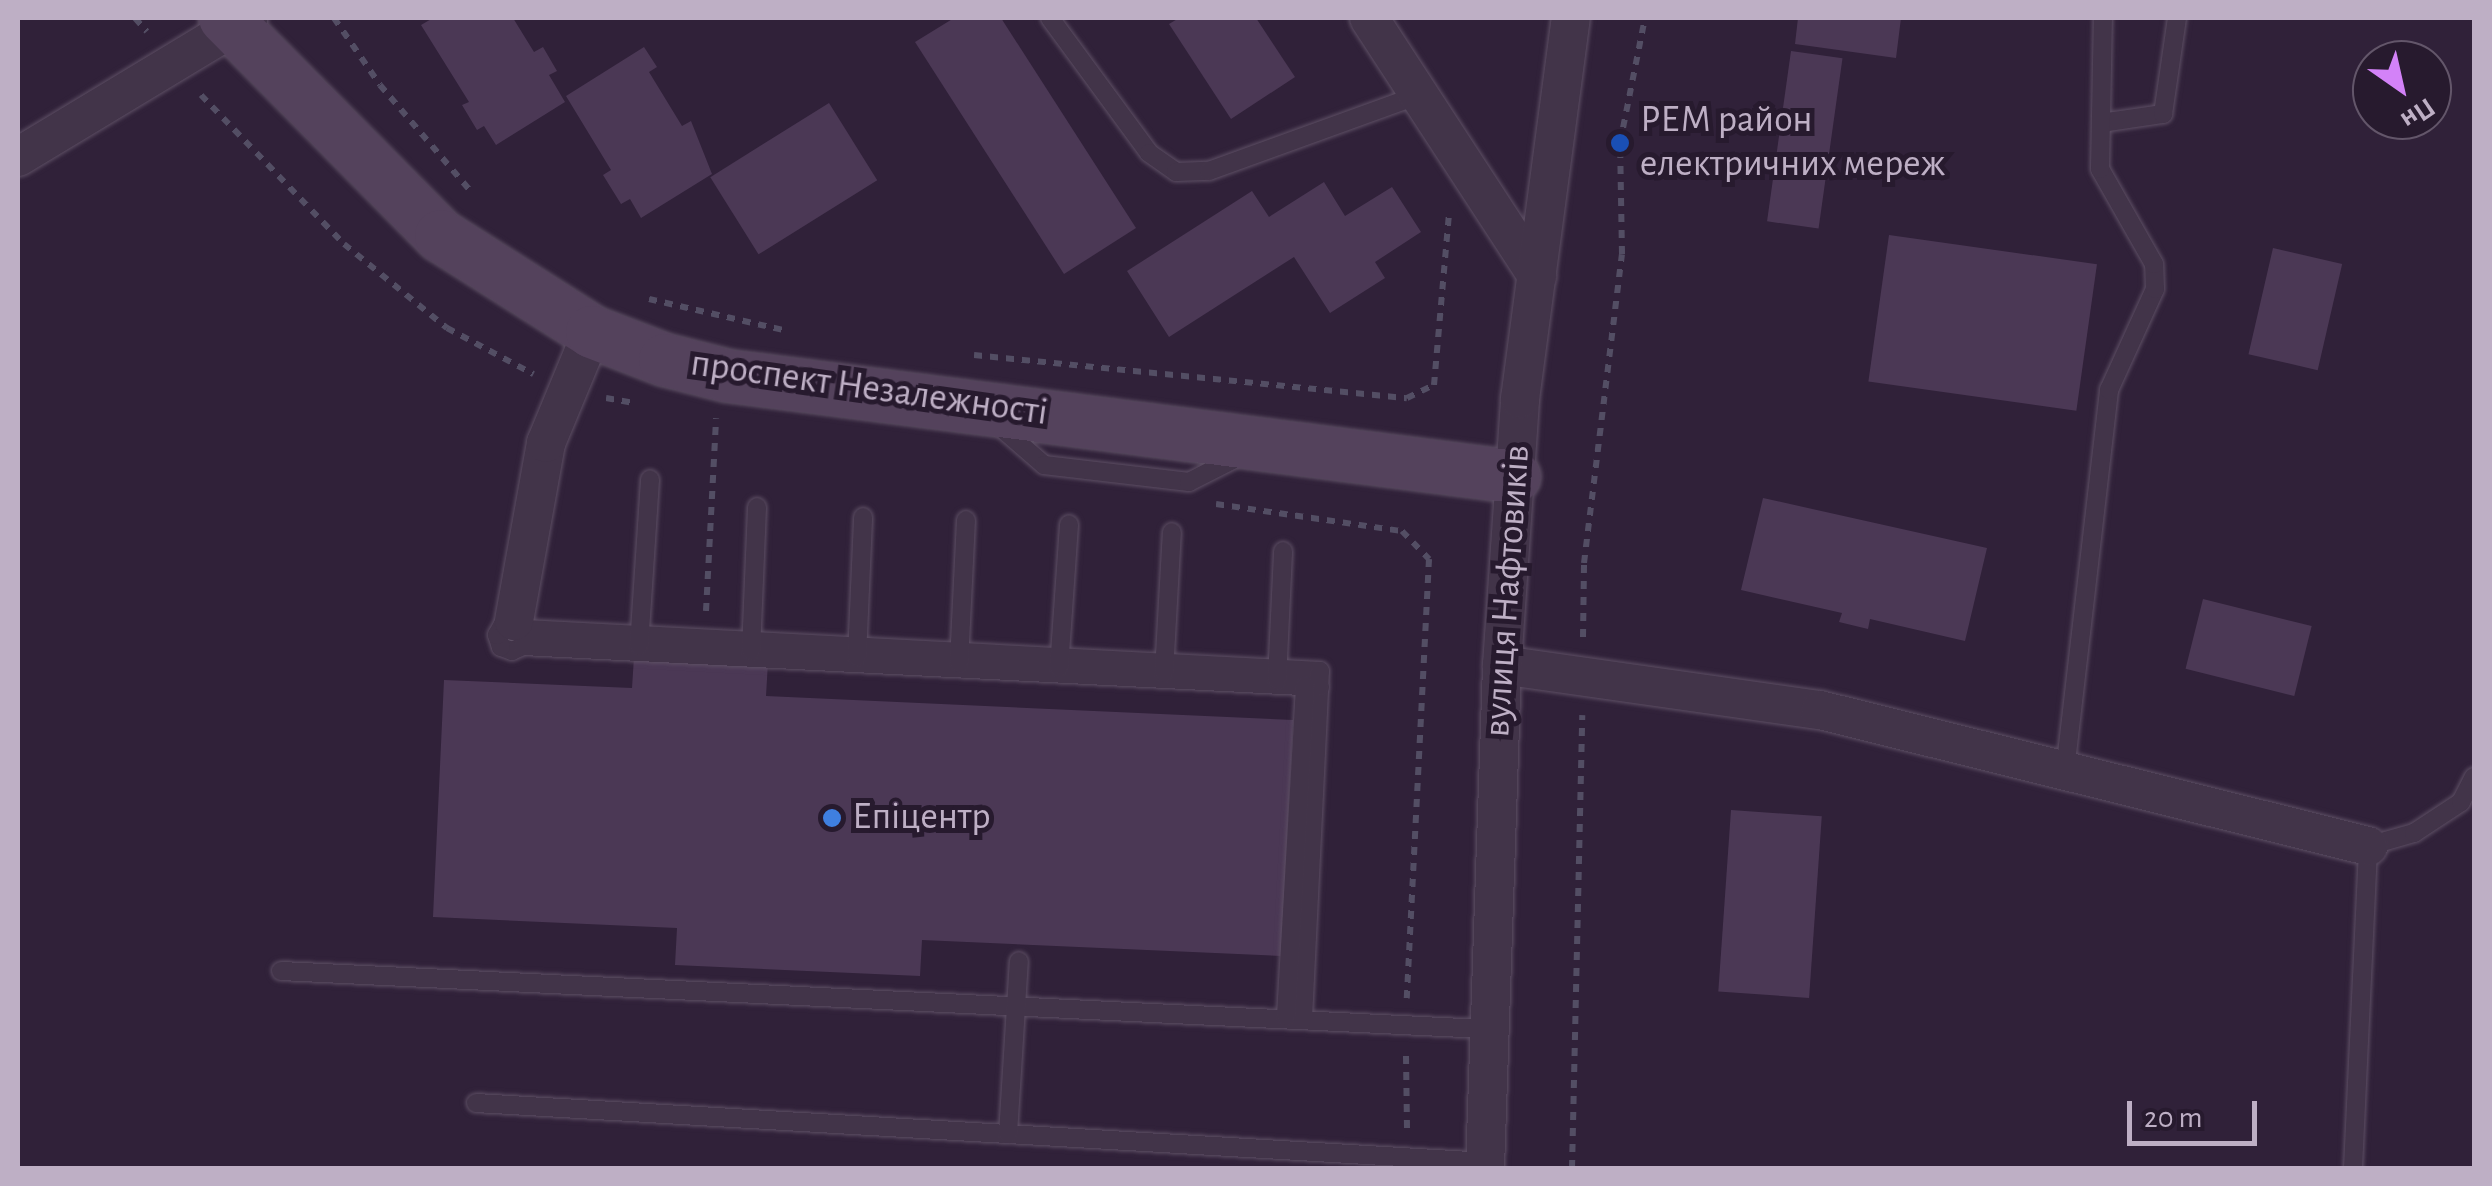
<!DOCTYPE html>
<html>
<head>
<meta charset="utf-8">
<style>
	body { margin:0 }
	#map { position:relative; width:2492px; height:1186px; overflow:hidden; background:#302139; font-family:"Alegreya Sans",sans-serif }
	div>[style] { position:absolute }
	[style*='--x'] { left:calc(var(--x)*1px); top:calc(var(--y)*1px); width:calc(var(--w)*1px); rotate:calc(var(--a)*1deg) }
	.building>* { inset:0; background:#4b3855; transform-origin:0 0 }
	.path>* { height:6px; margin-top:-3px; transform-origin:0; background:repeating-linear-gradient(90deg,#534e64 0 8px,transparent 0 16px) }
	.roads { filter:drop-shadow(0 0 2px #5d4f64) drop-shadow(0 0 2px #5d4f64) }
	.service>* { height:18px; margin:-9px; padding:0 9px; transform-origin:9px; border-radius:9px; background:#423449 }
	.minor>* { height:38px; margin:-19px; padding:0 19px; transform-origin:19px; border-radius:19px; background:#423449 }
	.secondary>* { height:52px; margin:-26px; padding:0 26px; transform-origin:26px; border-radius:26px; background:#54425c }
	.dots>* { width:28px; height:28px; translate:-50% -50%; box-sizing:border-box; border:5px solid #271a2e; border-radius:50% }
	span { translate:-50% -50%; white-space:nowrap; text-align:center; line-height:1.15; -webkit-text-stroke:10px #271a2e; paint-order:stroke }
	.poi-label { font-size:38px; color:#beafc5 }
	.left { translate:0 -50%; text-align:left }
	.street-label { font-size:38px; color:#beafc5 }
	.frame { position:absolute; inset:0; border:20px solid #beafc5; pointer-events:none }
	.north { position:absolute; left:2352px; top:40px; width:100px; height:100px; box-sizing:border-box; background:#271a2e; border:2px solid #63566a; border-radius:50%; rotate:146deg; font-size:28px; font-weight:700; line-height:40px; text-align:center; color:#beafc5 }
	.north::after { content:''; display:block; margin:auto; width:35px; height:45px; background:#d382f8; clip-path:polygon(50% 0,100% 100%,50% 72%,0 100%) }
	.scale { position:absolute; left:2127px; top:1101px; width:130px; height:45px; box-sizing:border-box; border:5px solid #beafc5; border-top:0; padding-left:12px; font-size:30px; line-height:35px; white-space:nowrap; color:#beafc5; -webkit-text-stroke:8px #271a2e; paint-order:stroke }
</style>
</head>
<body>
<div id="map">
	<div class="building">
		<div style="clip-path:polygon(433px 18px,513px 18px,534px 52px,543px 47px,557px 71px,549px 75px,565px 102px,496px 145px,484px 126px,477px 130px,462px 105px,469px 102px,421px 25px)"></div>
		<div style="clip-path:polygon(954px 18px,1001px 18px,1136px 228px,1064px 274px,915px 42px)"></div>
		<div style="clip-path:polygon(1179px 18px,1256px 18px,1295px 77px,1231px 119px,1169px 24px)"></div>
		<div style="clip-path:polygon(1798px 18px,1901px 18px,1896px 58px,1795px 44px)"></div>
		<div style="clip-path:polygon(644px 47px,657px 67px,649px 72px,682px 126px,691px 121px,712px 174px,641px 218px,630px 199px,621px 204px,603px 175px,611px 170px,566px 96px)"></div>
		<div style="left:1791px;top:51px;width:52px;height:172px;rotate:8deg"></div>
		<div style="left:829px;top:103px;width:91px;height:140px;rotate:58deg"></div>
		<div style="clip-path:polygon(1324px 182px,1345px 216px,1392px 187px,1421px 232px,1375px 262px,1385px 278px,1330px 313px,1294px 257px,1169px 337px,1127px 271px,1252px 191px,1269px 217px)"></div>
		<div style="left:1889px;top:235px;width:210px;height:148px;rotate:8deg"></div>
		<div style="left:2273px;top:248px;width:71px;height:109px;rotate:13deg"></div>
		<div style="clip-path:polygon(1763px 498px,1987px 548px,1965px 641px,1870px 619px,1868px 629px,1839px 622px,1842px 613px,1741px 590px)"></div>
		<div style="left:2203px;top:599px;width:112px;height:72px;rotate:14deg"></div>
		<div style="clip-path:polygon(634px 657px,768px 662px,766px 696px,1293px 720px,1281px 956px,922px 940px,920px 976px,675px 965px,677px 928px,433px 917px,444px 680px,632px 688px)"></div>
		<div style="left:1731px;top:810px;width:91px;height:182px;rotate:4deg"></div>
	</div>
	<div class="path">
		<div style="--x:135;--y:18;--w:18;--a:49"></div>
		<div style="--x:334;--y:18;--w:81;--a:55.5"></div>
		<div style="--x:380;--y:85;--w:143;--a:49.5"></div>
		<div style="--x:201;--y:95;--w:207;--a:46.2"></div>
		<div style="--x:344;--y:244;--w:133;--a:39.2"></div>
		<div style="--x:447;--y:328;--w:98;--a:28.1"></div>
		<div style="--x:649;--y:299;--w:143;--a:13"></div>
		<div style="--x:974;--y:355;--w:435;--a:5.7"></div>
		<div style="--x:1407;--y:398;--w:30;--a:-26"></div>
		<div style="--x:1434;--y:385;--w:173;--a:-85"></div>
		<div style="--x:606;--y:398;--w:27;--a:10"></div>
		<div style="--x:1216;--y:504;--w:188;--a:8.3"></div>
		<div style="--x:1402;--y:531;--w:39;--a:46"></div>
		<div style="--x:1429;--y:559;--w:440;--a:92.9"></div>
		<div style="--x:706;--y:611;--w:193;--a:-87"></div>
		<div style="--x:1583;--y:637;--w:74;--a:-89.2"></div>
		<div style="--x:1584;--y:563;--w:311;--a:-83"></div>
		<div style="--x:1622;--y:254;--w:111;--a:-91"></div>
		<div style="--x:1620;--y:143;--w:127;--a:-78.7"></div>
		<div style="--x:1406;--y:1056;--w:72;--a:89.2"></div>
		<div style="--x:1572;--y:1168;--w:453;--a:-88.7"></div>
	</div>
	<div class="roads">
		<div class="service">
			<div style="--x:1050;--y:18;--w:167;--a:53.7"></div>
			<div style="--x:1149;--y:153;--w:33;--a:35"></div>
			<div style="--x:1176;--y:172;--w:33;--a:-2"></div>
			<div style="--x:1209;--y:171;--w:223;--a:-19.9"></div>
			<div style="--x:2101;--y:123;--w:63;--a:-8.3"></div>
			<div style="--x:2163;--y:114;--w:97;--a:-81.7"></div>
			<div style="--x:998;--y:425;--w:61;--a:41"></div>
			<div style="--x:1044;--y:465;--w:146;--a:6.7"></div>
			<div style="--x:1189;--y:482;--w:57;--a:-27"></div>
			<div style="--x:525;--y:629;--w:17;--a:97"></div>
			<div style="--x:523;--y:646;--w:12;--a:156"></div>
			<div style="--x:512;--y:651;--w:12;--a:-160"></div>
			<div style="--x:501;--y:647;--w:13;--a:-108"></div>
			<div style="--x:497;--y:635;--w:13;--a:-61"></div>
			<div style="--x:503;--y:624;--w:11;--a:-15"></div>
			<div style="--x:514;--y:621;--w:14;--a:36"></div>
			<div style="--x:525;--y:629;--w:796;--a:3.02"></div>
			<div style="--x:1320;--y:671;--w:346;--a:92.8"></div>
			<div style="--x:523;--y:646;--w:798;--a:2.94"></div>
			<div style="--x:639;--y:646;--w:167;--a:-86.2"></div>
			<div style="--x:751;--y:651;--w:144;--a:-87.6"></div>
			<div style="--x:857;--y:657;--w:140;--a:-87.5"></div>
			<div style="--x:959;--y:663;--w:143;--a:-87.2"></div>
			<div style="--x:1059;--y:668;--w:144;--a:-86"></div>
			<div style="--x:1164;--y:673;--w:141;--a:-86.8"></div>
			<div style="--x:1277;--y:680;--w:129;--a:-87.3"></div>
			<div style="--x:2065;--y:771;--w:384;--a:-83.4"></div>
			<div style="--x:2109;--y:390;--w:111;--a:-65.5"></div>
			<div style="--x:2155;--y:289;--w:25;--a:-92"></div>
			<div style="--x:2154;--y:264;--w:109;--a:-119.6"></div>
			<div style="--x:2100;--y:169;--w:151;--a:-88.9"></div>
			<div style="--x:281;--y:971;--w:1206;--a:2.76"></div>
			<div style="--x:1286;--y:1016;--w:331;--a:-86.7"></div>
			<div style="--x:476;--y:1103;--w:1012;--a:3.34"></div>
			<div style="--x:1008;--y:1134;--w:173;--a:-86.4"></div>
			<div style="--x:2353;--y:1168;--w:322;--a:-87.3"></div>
			<div style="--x:2368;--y:846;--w:48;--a:-15.8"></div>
			<div style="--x:2414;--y:833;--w:56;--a:-33.4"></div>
			<div style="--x:2461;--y:802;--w:28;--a:-63"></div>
		</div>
		<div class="minor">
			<div style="--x:1369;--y:18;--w:308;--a:56.9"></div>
			<div style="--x:18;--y:157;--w:269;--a:-31.1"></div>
			<div style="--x:514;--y:621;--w:181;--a:-79.8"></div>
			<div style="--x:546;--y:443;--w:120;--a:-67.5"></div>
			<div style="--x:1502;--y:665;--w:321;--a:8.1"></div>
			<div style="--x:1820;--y:710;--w:565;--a:13.94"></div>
			<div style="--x:1485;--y:1168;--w:503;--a:-88.06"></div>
			<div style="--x:1502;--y:665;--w:267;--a:-86.1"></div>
			<div style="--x:1520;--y:399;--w:384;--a:-82.4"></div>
		</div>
		<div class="secondary">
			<div style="--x:225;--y:18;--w:307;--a:45.3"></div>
			<div style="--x:441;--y:236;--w:179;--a:32.4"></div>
			<div style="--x:592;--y:332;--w:78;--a:21"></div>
			<div style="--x:665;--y:360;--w:65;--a:14.3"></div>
			<div style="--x:728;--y:376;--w:793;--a:7.31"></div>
		</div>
	</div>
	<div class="dots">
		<div style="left:1620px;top:143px;background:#1a4fb4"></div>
		<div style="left:832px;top:818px;background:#3f7fe0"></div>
	</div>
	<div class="poi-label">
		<span class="left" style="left:1640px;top:143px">РЕМ район<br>електричних мереж</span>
		<span class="left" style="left:852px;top:818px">Епіцентр</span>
	</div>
	<div class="street-label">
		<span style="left:869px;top:389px;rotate:8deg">проспект Незалежності</span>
		<span style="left:1508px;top:591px;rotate:-86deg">вулиця Нафтовиків</span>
	</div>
	<div class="frame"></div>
	<div class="north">Пн</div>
	<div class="scale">20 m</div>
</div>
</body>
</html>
